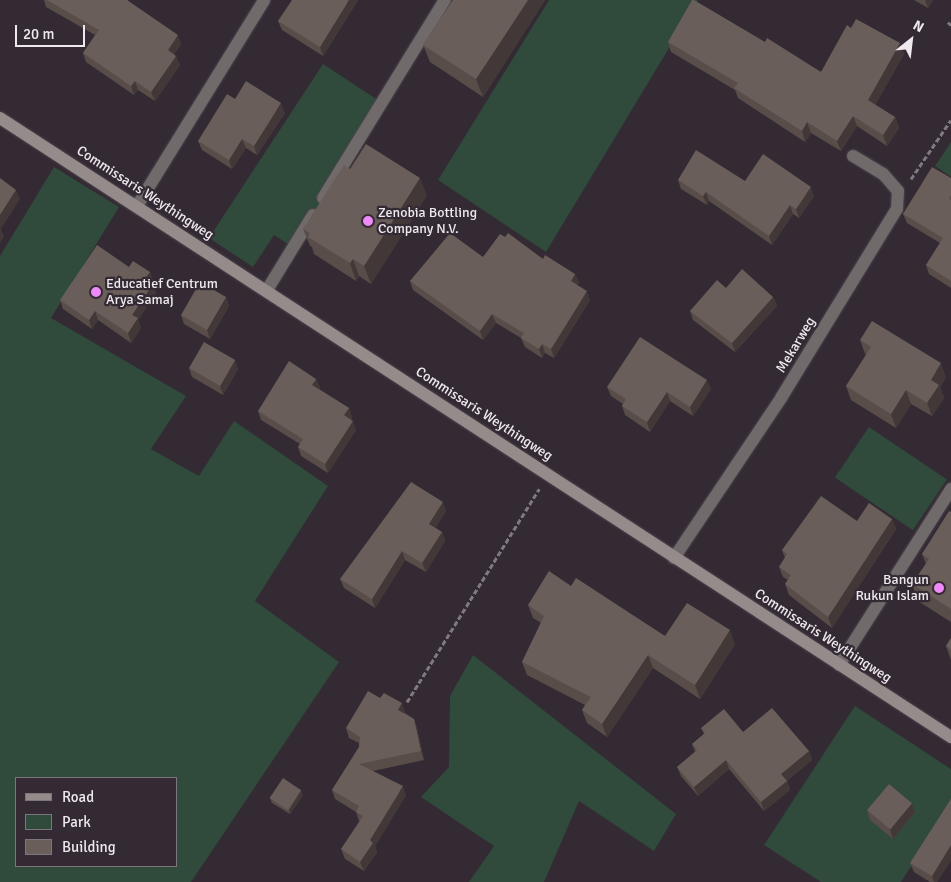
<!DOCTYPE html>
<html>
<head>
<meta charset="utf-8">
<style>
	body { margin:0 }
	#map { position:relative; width:951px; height:882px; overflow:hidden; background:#332a33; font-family:Signika,sans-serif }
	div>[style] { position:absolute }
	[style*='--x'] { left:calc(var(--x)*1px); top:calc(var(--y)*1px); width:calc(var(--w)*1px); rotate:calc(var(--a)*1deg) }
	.green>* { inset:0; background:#304a3c; transform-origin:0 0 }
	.path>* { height:3px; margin-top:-1.5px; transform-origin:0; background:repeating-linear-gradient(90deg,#817981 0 5px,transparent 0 7.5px) }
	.roads { filter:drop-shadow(0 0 1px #4d454d) drop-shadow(0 0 1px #4d454d) }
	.service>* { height:12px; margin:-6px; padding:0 6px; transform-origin:6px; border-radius:6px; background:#716a6a }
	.minor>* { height:12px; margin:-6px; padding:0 6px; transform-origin:6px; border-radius:6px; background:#716a6a }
	.secondary>* { height:12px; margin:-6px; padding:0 6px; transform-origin:6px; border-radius:6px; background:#968b8b }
	.wall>* { inset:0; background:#584d48 }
	.shaded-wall>* { inset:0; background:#433838 }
	.building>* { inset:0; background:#695e5a; transform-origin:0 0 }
	.dots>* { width:14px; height:14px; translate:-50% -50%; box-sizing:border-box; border:2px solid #332a33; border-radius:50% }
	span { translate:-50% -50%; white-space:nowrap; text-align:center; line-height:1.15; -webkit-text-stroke:4.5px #332a33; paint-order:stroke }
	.street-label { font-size:14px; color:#efe9ef }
	.poi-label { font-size:14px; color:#efe9ef }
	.left { translate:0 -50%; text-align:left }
	.right { translate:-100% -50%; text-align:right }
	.legend { position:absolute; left:15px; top:777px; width:162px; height:90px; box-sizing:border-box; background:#332a33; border:1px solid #7e767e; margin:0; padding:6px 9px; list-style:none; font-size:15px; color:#efe9ef }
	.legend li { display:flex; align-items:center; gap:10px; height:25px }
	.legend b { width:25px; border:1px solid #7e767e }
	.north { position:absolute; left:886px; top:15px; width:50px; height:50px; -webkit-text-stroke:4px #332a33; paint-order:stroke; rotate:29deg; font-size:14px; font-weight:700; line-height:20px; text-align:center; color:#efe9ef }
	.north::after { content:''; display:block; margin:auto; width:18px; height:22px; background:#efe9ef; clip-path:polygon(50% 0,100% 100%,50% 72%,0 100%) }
	.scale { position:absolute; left:15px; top:25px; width:70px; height:22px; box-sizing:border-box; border:2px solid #efe9ef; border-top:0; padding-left:6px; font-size:15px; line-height:18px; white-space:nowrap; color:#efe9ef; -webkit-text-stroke:4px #332a33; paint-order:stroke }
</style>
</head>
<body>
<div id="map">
	<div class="green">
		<div style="clip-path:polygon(549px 0,698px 0,546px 252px,438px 180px)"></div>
		<div style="clip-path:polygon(323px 64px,387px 106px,294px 248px,274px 235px,253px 267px,209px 238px)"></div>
		<div style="clip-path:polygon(951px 142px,951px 177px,935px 166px)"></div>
		<div style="clip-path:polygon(evenodd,54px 167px,119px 207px,51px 318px,186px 396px,151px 449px,199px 476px,234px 421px,328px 486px,255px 601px,339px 662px,191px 882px,0 882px,0 256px,54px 167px,16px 778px,176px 778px,176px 866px,16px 866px,16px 778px)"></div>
		<div style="left:869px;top:427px;width:94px;height:61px;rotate:34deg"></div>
		<div style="clip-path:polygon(473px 655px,676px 814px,654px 851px,579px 801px,544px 882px,469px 882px,494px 846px,421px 797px,449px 767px,450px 696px)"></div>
		<div style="clip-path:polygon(855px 706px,951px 769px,951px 805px,901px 882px,821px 882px,764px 845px)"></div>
	</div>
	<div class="path">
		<div style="--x:948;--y:22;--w:4;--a:45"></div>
		<div style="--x:911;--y:179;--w:71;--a:-55.9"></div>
		<div style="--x:407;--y:702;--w:251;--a:-58.2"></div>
	</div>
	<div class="roads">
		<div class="service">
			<div style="--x:323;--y:198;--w:233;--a:-58.4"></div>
			<div style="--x:137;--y:206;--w:242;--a:-58.3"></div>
			<div style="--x:267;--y:290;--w:88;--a:-58.5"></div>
			<div style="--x:674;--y:558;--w:192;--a:-56.2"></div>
			<div style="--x:781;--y:398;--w:222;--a:-58.5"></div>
			<div style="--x:897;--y:209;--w:18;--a:-87"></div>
			<div style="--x:898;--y:191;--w:23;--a:-131"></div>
			<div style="--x:883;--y:174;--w:35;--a:-149"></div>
		</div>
		<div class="minor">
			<div style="--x:839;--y:665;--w:209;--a:-57.5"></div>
		</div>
		<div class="secondary">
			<div style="--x:0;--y:118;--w:1135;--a:33.06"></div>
		</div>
	</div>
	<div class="wall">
		<div style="clip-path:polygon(44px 0,127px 0,181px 44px,174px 54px,180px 65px,155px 101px,138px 90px,134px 95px,86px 62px,83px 53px,95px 35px,46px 7px)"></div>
		<div style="clip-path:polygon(358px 0,323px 56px,282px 30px,278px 21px)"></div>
		<div style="clip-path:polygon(453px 0,545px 0,483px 97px,430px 62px,423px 45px)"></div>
		<div style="clip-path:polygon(914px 0,933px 0,928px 8px)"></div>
		<div style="clip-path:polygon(851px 28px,904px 54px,875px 105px,895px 117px,899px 128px,887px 146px,857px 126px,841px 151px,811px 133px,805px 142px,738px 98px,735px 90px,671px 52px,668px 42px,765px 42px,821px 72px)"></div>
		<div style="clip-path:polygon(235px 99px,285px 113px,257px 155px,246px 148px,232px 169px,202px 150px,198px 141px)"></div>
		<div style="clip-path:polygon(350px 169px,427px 195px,371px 284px,359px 276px,356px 281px,314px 254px,312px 247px,310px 246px,303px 229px)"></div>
		<div style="clip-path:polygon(951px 178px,951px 288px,929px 274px,926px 265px,940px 243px,907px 223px,903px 214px)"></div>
		<div style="clip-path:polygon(678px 180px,745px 181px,814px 196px,799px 218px,793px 214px,772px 245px,709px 201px,707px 205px,681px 189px)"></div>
		<div style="clip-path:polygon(505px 237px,543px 259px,575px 274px,579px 283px,577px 285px,590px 300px,554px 358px,545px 353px,542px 358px,525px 347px,521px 338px,496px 323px,483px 340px,413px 290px,410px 281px,483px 257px)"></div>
		<div style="clip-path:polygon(129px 267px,150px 272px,153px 281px,152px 283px,156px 293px,138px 320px,141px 328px,131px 343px,98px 320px,92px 329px,63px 309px,60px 300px)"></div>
		<div style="clip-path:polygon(726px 288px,773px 297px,777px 306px,735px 352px,693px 320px,690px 311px)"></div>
		<div style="clip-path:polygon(226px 297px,229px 306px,210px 339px,184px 324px,181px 315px)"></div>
		<div style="clip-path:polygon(860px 340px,946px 377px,940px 387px,944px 398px,932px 416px,911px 404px,896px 428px,851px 400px,846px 386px,866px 355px,865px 354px)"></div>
		<div style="clip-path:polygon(189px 368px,238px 369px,223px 395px,192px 377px)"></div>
		<div style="clip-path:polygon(316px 379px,320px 388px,319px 389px,349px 408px,352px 417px,351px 420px,356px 430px,328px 473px,301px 456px,298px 447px,300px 444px,261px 420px,258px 411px)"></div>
		<div style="clip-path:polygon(607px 387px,711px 389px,693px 416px,670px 401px,650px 432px,625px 415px,622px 406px,623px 404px,611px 396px)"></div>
		<div style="clip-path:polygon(446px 511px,435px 528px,442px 532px,445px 541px,426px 572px,405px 560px,375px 608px,344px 588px,340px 579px)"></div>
		<div style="clip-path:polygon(951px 512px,951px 622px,918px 601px,912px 584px,926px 564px,922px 554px)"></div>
		<div style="clip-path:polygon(892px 519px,896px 529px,832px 628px,789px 595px,785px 584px,788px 580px,783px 577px,779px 567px,785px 558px,782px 550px,857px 521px)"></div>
		<div style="clip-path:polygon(571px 586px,665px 636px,735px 644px,700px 699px,653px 668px,607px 737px,587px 723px,582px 710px,585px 705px,527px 675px,522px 662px,541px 623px,533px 618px,528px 605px)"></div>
		<div style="clip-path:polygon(951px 638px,951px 660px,946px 646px)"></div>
		<div style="clip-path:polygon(405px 712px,405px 713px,414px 719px,417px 728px,424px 760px,373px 771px,406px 795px,375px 846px,377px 852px,364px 871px,345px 859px,341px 849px,360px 821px,359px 821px,356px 812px,335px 799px,332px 790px,359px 747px,359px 743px,349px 738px,346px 728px)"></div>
		<div style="clip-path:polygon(701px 728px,743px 732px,809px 751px,812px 760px,787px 781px,790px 790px,764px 811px,729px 769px,698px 796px,681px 776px,677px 767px,695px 752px,692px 744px,704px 734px)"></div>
		<div style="clip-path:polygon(303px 795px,290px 814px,272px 803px,270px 798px)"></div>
		<div style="clip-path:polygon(951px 799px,951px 860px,937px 882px,930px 882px,914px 872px,910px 863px)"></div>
		<div style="clip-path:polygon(912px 803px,915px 812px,893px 839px,870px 820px,867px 810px)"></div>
	</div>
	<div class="shaded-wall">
		<div style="clip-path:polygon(349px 0,358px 0,323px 56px,320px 47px)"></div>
		<div style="clip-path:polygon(528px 0,545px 0,483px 97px,476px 79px)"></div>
		<div style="clip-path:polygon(925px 0,933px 0,928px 8px)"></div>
		<div style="clip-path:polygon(178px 35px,181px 44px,171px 59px,168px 50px)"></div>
		<div style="clip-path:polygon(900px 43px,904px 54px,872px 110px,868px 100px)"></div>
		<div style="clip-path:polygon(176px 56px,180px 65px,155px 101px,151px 92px)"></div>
		<div style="clip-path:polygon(135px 81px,138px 90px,134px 95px,131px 86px)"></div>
		<div style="clip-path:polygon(281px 103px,285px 113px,257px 155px,254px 146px)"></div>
		<div style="clip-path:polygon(853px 116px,857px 126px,841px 151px,837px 141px)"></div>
		<div style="clip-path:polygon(895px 117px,899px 128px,887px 146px,883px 135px)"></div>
		<div style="clip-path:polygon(807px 122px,811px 133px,805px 142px,802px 131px)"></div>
		<div style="clip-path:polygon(242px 139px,246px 148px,232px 169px,229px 160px)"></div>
		<div style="clip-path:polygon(420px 178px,427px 195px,371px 284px,364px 266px)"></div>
		<div style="clip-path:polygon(811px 187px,814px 196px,799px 218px,796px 209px)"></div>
		<div style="clip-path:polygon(16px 190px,20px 199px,1px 229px,4px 237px,0 243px,0 215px)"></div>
		<div style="clip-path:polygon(706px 192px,709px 201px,707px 205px,703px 196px)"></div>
		<div style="clip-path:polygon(790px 205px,793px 214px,772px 245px,769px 236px)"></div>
		<div style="clip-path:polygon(353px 259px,359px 276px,356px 281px,350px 263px)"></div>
		<div style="clip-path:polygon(150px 272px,153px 281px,149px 288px,145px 278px)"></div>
		<div style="clip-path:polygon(575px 274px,579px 283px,574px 290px,571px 281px)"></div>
		<div style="clip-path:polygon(153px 284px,156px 293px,138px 320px,141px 328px,131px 343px,128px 333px,132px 315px)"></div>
		<div style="clip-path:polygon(587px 291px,590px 300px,554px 358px,551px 349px)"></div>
		<div style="clip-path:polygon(226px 297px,229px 306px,210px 339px,207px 330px)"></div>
		<div style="clip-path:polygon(773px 297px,777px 306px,735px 352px,732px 343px)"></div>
		<div style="clip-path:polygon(95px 311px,98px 320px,92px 329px,89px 320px)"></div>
		<div style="clip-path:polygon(492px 314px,496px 323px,483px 340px,480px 331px)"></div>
		<div style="clip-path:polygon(542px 344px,545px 353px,542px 358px,539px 349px)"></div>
		<div style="clip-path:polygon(235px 360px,238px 369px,223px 395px,220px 386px)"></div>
		<div style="clip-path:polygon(941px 363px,946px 377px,940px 387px,944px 398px,932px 416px,927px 403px,931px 380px)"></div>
		<div style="clip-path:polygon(316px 379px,320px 388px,315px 394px,312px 385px)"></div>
		<div style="clip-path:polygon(707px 380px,711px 389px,693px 416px,690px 407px)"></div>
		<div style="clip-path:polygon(906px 390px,911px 404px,896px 428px,891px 414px)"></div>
		<div style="clip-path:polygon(667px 392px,670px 401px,650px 432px,647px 422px)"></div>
		<div style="clip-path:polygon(349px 408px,352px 417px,348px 425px,344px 415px)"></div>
		<div style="clip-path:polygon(353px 421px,356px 430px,328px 473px,325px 464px)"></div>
		<div style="clip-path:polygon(443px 502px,446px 511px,432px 533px,429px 524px)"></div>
		<div style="clip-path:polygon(892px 519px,896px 529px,832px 628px,828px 617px)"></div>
		<div style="clip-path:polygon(442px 532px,445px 541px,426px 572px,422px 563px)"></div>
		<div style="clip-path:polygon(402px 551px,405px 560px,375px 608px,372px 599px)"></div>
		<div style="clip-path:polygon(730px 630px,735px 644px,700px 699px,695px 685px)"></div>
		<div style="clip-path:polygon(648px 655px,653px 668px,607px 737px,602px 724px)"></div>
		<div style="clip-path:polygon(402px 703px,405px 712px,402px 719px,398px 710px)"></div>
		<div style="clip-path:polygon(414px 719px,417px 728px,424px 760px,421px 751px)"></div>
		<div style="clip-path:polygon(809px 751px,812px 760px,787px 781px,790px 790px,764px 811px,761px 802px,781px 774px)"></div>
		<div style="clip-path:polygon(726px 760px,729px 769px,698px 796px,694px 787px)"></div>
		<div style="clip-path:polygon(403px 786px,406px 795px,375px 846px,377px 852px,364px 871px,360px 862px,370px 840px)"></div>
		<div style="clip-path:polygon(301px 790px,303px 795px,290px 814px,289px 810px)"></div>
		<div style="clip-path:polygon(912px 803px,915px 812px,893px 839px,890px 830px)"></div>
		<div style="clip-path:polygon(951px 845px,951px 860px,937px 882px,934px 882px,932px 876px)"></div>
	</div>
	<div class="building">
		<div style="clip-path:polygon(47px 0,127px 0,178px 35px,168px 50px,176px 56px,151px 92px,135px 81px,131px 86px,83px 53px,99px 30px)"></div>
		<div style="clip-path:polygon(292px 0,349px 0,320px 47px,278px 21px)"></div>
		<div style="clip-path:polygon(453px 0,528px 0,476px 79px,423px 45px)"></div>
		<div style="clip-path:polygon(692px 0,694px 0,765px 42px,767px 38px,821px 72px,847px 25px,851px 28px,856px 19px,900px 43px,868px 100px,895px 117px,883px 135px,853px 116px,837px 141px,807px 122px,802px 131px,734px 88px,738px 83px,668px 42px)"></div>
		<div style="clip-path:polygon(246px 81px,281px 103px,254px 146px,242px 139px,229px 160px,198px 141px,227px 94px,235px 99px)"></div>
		<div style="clip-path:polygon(366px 144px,420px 178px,364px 266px,353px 259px,350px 263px,308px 237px,310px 233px,303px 229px,344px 165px,350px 169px)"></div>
		<div style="clip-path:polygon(696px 150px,745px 181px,763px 154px,811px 187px,796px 209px,790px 205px,769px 236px,706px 192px,703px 196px,678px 180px)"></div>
		<div style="clip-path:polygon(932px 167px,951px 178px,951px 195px,949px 199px,951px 200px,951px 281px,926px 265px,943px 238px,903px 214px)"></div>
		<div style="clip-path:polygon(0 178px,16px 190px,0 215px)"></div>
		<div style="clip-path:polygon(450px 233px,483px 257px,500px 234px,505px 237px,508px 233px,543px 259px,545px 255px,575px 274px,571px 281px,587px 291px,551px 349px,542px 344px,539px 349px,521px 338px,524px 333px,492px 314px,480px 331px,410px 281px)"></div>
		<div style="clip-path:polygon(97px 245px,129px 267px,133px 261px,150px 272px,145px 278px,153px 284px,132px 315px,138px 318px,128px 333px,95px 311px,89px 320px,60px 300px)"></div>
		<div style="clip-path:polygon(742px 269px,773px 297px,732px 343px,690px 311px,717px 280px,726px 288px)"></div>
		<div style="left:200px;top:282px;width:30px;height:38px;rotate:30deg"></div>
		<div style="clip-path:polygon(872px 321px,941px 363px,931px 380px,939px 385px,927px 403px,906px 390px,891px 414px,846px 386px,871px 347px,860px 340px)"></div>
		<div style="clip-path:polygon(640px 337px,707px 380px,690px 407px,667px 392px,647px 422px,622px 406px,626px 399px,607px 387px)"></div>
		<div style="left:204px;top:342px;width:36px;height:30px;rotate:30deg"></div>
		<div style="clip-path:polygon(289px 361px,316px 379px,312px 385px,349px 408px,344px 415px,353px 421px,325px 464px,298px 447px,303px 439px,258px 411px)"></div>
		<div style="clip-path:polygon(411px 482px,443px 502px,429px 524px,442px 532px,422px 563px,402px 551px,372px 599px,340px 579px)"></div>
		<div style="clip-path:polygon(821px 496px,857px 521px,869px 503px,892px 519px,828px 617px,785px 584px,791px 575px,779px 567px,787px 554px,782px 550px)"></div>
		<div style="clip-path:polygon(949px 511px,951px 512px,951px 609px,912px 584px,929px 559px,922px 554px)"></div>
		<div style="clip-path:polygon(549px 571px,571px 586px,576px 578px,665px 636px,687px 603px,730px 630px,695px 685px,648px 655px,602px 724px,582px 710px,591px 697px,522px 662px,544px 616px,528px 605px)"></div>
		<div style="clip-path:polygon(951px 638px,951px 650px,946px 646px)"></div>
		<div style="clip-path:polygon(368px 691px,380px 698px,384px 693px,402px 703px,398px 710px,414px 719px,421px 751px,359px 764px,403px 786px,370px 840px,373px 843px,360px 862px,341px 849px,363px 816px,356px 812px,359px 806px,332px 790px,359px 747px,360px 737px,346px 728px)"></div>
		<div style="clip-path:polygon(772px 708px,809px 751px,781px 774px,787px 781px,761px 802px,726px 760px,694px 787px,677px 767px,697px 750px,692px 744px,705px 733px,701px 728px,724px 709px,743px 732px)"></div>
		<div style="left:283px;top:778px;width:22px;height:24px;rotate:34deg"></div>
		<div style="left:889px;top:784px;width:30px;height:34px;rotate:40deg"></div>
		<div style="clip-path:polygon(951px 799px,951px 845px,932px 876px,910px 863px)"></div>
	</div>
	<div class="dots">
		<div style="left:368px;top:221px;background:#ee8bf8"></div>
		<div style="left:96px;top:292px;background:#ee8bf8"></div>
		<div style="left:939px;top:588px;background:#ee8bf8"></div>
	</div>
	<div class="street-label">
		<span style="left:145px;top:193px;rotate:33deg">Commissaris Weythingweg</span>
		<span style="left:796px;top:345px;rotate:-59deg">Mekarweg</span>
		<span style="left:484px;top:414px;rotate:33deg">Commissaris Weythingweg</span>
		<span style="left:823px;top:636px;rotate:33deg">Commissaris Weythingweg</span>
	</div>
	<div class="poi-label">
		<span class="left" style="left:378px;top:221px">Zenobia Bottling<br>Company N.V.</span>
		<span class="left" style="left:106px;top:292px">Educatief Centrum<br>Arya Samaj</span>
		<span class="right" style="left:929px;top:588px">Bangun<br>Rukun Islam</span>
	</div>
	<ul class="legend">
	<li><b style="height:6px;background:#968b8b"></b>Road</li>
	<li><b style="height:14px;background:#304a3c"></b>Park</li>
	<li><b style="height:14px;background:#695e5a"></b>Building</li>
	</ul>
	<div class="north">N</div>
	<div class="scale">20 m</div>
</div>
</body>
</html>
